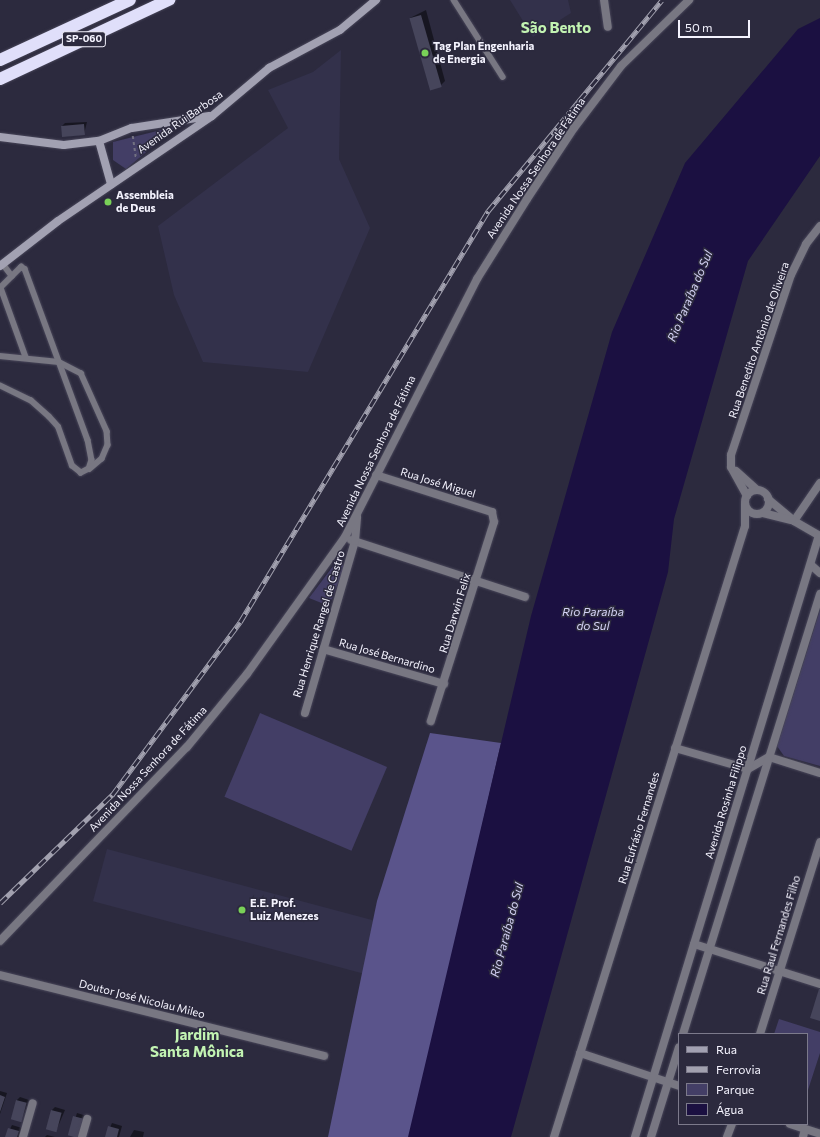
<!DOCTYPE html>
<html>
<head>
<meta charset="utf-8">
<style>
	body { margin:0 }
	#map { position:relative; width:820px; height:1137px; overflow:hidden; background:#2c2a3e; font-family:Commissioner,sans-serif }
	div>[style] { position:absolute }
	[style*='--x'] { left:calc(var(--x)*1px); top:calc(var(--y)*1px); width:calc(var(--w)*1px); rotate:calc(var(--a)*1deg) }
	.built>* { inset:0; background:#33314b; transform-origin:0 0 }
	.green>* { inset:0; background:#433e66; transform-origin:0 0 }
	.forest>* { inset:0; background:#5a548b }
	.water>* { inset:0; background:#1b1041 }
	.shadow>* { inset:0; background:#0007; transform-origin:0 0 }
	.building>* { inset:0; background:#46455b; transform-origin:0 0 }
	.path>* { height:1.5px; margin-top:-0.75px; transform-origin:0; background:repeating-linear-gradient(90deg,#737182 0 3px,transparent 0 6px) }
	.roads { filter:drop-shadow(0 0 1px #484659) drop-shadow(0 0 1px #484659) }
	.service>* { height:5.5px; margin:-2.75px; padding:0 2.75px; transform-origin:2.75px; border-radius:2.75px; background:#787782 }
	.minor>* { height:8px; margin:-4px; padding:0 4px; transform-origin:4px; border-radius:4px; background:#787782 }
	.minor>.ring { margin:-4px; padding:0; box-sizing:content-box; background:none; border:8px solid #787782; border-radius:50% }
	.tertiary>* { height:8px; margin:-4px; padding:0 4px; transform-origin:4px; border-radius:4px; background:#787782 }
	.secondary>* { height:8px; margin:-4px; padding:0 4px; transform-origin:4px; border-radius:4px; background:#a2a1b2 }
	.motorway>* { height:12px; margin:-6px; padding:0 6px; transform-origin:6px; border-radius:6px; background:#e0dffa }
	.rail>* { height:4.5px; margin-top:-2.25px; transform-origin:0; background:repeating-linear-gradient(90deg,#2c2a3e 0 9px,#a2a1af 0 18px); box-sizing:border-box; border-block:1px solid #a2a1af }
	.dots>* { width:11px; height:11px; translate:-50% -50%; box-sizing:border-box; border:2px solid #2c2a3e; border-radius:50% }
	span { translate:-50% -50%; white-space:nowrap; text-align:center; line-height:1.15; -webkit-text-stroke:3px #2c2a3e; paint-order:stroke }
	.shield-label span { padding:1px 3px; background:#2c2a3e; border:1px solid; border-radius:3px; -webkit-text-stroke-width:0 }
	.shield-label { font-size:10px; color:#f4f3fe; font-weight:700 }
	.poi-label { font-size:11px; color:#f4f3fe; font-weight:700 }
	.left { translate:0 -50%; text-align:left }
	.street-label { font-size:11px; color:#f4f3fe }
	.water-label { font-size:12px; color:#d4d2f5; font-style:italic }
	.district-label { font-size:15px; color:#c2f3b2; font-weight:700 }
	.legend { position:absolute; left:678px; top:1033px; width:130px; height:92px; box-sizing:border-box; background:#2c2a3e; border:1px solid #7c7a8b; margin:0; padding:5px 7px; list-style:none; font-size:12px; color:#f4f3fe }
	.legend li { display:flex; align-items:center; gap:8px; height:20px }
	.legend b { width:20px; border:1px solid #7c7a8b }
	.scale { position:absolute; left:678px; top:20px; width:72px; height:18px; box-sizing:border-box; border:2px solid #f4f3fe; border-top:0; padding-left:5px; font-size:12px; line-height:14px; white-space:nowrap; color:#f4f3fe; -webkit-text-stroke:3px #2c2a3e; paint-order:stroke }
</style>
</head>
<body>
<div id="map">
	<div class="built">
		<div style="clip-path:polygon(510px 0,568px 0,571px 13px,533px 37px)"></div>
		<div style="clip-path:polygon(341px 50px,339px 159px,370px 228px,308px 372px,203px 362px,174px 295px,158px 226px,288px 128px,268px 90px,313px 72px)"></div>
		<div style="left:107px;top:849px;width:320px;height:54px;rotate:15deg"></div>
	</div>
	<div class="green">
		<div style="clip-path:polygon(177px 126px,126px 169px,113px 160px,113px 142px)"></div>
		<div style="clip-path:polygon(340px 557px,344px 568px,329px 606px,309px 598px)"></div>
		<div style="clip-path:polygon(820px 610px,820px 766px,784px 756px,777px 746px)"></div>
		<div style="left:260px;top:713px;width:138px;height:91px;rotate:23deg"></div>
		<div style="clip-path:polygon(779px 1019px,820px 1032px,820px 1053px,807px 1093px,807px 1034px,774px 1034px)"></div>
	</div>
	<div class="forest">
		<div style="clip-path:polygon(430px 733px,501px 743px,411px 1137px,328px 1137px,377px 901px)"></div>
	</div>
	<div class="water">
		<div style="clip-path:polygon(820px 18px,820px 156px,748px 261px,674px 519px,668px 572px,511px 1137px,408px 1137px,531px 616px,612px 332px,685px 163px,798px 29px)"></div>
	</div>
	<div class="shadow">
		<div style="clip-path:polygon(426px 10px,445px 81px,440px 86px,410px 18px)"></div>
		<div style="clip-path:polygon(87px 122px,84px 134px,62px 126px,65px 123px)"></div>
		<div style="clip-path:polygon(0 1091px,7px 1093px,0 1114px)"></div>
		<div style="clip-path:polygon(20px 1097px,29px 1100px,21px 1121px,17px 1100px)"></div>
		<div style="clip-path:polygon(55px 1107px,65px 1110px,56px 1131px,52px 1110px)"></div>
		<div style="left:77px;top:1113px;width:10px;height:22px;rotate:17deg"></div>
		<div style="clip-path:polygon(112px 1123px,122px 1126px,119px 1137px,106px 1137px)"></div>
		<div style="clip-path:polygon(12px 1125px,22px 1128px,19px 1137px,6px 1137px)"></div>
		<div style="clip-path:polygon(134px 1130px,144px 1132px,143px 1137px,130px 1137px)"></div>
		<div style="clip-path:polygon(47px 1135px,55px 1137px,45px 1137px)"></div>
	</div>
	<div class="building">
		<div style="left:421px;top:15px;width:75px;height:12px;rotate:74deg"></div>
		<div style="left:84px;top:124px;width:11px;height:23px;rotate:85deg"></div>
		<div style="clip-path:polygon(819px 989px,820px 989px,820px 1021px,810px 1018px)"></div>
		<div style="clip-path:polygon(0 1095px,5px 1097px,0 1112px)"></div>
		<div style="left:16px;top:1100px;width:11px;height:20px;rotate:15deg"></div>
		<div style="left:51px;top:1110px;width:11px;height:20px;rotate:15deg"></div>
		<div style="left:73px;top:1116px;width:11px;height:20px;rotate:15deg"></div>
		<div style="clip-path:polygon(108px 1126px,119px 1129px,117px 1137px,105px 1137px)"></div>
		<div style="clip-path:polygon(8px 1128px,19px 1131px,17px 1137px,5px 1137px)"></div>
	</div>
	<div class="path">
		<div style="--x:133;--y:136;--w:22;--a:82"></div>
	</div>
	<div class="roads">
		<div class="service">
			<div style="--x:454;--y:0;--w:91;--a:57.5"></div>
			<div style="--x:3;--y:264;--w:15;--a:53"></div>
			<div style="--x:0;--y:288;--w:30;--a:-45"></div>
			<div style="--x:21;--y:267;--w:4;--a:27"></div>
			<div style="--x:25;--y:269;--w:182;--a:69.8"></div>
			<div style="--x:88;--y:440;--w:20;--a:79"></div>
			<div style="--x:92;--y:460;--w:9;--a:108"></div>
			<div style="--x:89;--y:469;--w:9;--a:153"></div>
			<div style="--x:81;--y:473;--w:11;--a:-142"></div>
			<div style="--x:72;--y:466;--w:41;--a:-109.7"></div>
			<div style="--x:58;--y:427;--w:13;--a:-132"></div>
			<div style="--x:49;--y:417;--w:24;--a:-138"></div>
			<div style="--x:31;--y:401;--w:34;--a:-154"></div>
			<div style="--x:1;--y:288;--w:73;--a:70.1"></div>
			<div style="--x:0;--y:356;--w:59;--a:5.8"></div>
			<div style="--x:59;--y:362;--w:25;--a:27"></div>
			<div style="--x:81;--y:373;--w:64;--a:65.9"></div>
			<div style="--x:107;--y:431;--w:14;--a:86"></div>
			<div style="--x:108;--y:445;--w:15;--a:113"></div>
			<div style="--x:102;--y:459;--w:16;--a:140"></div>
		</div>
		<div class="minor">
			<div style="--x:604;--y:0;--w:27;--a:82"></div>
			<div style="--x:736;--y:471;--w:28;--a:42"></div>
			<div style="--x:376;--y:475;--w:122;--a:17.7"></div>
			<div style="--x:492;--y:512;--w:10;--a:79"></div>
			<div style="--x:494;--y:522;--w:209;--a:107.6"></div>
			<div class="ring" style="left:745px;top:490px;width:16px;height:16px"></div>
			<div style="--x:747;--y:496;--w:33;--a:-119"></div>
			<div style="--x:731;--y:467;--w:12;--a:-90"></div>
			<div style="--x:731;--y:455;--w:190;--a:-71.6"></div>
			<div style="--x:791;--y:275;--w:34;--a:-64"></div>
			<div style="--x:806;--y:244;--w:23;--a:-52"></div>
			<div style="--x:794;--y:521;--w:46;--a:-55.6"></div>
			<div style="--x:351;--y:540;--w:183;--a:18.1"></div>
			<div style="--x:811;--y:565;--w:12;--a:42"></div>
			<div style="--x:323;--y:649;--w:126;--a:16.1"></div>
			<div style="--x:305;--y:713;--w:179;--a:-73.8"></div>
			<div style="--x:355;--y:541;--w:24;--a:-85"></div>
			<div style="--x:675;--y:748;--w:76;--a:16"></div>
			<div style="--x:748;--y:769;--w:24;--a:-30"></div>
			<div style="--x:769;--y:757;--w:53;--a:17.4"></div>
			<div style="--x:694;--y:944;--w:132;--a:17.6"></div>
			<div style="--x:0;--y:975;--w:334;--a:14"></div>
			<div style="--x:760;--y:1034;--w:201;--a:-72.6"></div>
			<div style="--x:580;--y:1053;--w:104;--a:18.4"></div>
			<div style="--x:790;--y:1124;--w:32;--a:18"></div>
			<div style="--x:23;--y:1137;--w:35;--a:-74"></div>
			<div style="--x:82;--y:1137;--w:19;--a:-74"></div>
			<div style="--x:554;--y:1137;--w:640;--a:-72.64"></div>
			<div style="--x:745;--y:526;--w:22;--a:-90"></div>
			<div style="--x:727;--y:1137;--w:14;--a:-69"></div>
			<div style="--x:803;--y:1137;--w:8;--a:-76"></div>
		</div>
		<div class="tertiary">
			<div style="--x:768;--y:499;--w:34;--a:40"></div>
			<div style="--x:794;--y:521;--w:30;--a:30"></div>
			<div style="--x:763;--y:513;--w:29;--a:14"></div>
			<div style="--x:0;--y:941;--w:269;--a:-46.1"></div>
			<div style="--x:187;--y:747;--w:94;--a:-50.6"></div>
			<div style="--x:247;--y:674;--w:168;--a:-54.4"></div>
			<div style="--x:345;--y:537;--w:290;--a:-62.9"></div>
			<div style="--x:477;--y:279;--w:94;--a:-58"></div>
			<div style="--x:527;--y:199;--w:85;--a:-56.5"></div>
			<div style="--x:574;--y:128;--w:78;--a:-52.8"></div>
			<div style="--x:621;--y:66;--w:95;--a:-44.1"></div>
			<div style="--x:683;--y:1034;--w:461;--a:-72.7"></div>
			<div style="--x:635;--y:1137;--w:629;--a:-73"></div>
			<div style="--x:651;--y:1137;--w:94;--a:-72.7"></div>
		</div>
		<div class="secondary">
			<div style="--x:0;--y:137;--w:64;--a:7.1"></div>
			<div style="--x:64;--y:145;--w:35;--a:-7"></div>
			<div style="--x:99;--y:141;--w:35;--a:-22"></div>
			<div style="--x:132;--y:128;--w:78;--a:-8.9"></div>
			<div style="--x:99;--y:141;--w:45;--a:74.4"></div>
			<div style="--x:0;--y:266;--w:73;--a:-37.8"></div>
			<div style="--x:58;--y:221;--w:186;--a:-34.3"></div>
			<div style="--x:212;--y:116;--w:75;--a:-40.1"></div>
			<div style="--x:269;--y:68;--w:81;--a:-28.2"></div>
			<div style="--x:340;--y:30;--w:47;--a:-39.8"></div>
		</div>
		<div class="motorway">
			<div style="--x:0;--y:60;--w:143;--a:-24.8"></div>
			<div style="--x:0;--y:79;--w:187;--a:-25.1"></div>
		</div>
	</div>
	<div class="rail">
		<div style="--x:0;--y:903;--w:156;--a:-44"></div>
		<div style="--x:112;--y:795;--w:215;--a:-53.5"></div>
		<div style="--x:240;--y:622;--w:480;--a:-58.9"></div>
		<div style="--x:488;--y:211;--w:273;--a:-50.5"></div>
	</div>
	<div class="dots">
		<div style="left:425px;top:53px;background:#79d158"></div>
		<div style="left:108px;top:202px;background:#79d158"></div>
		<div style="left:242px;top:910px;background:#79d158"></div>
	</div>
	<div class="shield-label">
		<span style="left:84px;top:39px">SP-060</span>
	</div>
	<div class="poi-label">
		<span class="left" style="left:433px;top:53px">Tag Plan Engenharia<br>de Energia</span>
		<span class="left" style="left:116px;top:202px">Assembleia<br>de Deus</span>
		<span class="left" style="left:250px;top:910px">E.E. Prof.<br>Luiz Menezes</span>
	</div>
	<div class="street-label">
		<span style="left:180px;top:122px;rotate:-35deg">Avenida Rui Barbosa</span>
		<span style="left:536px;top:168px;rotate:-56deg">Avenida Nossa Senhora de Fátima</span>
		<span style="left:759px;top:340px;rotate:-71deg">Rua Benedito Antônio de Oliveira</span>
		<span style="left:376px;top:451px;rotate:-64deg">Avenida Nossa Senhora de Fátima</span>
		<span style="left:438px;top:483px;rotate:17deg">Rua José Miguel</span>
		<span style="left:455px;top:613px;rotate:-73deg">Rua Darwin Felix</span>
		<span style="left:319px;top:624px;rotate:-73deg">Rua Henrique Rangel de Castro</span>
		<span style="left:387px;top:656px;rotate:16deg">Rua José Bernardino</span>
		<span style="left:148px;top:769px;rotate:-47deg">Avenida Nossa Senhora de Fátima</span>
		<span style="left:726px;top:802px;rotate:-73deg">Avenida Rosinha Filippo</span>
		<span style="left:639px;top:828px;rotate:-73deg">Rua Eufrásio Fernandes</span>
		<span style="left:779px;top:935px;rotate:-73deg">Rua Raul Fernandes Filho</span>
		<span style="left:142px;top:999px;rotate:14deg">Doutor José Nicolau Mileo</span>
	</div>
	<div class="water-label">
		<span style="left:690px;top:296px;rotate:-67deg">Rio Paraíba do Sul</span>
		<span style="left:593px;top:619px">Rio Paraíba<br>do Sul</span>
		<span style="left:507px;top:930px;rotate:-75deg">Rio Paraíba do Sul</span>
	</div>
	<div class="district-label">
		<span style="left:556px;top:28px">São Bento</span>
		<span style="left:197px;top:1043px">Jardim<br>Santa Mônica</span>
	</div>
	<ul class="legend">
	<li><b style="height:5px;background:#a2a1b2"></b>Rua</li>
	<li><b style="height:5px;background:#a2a1af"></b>Ferrovia</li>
	<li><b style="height:11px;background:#433e66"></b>Parque</li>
	<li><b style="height:11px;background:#1b1041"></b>Água</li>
	</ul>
	<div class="scale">50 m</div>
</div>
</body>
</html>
